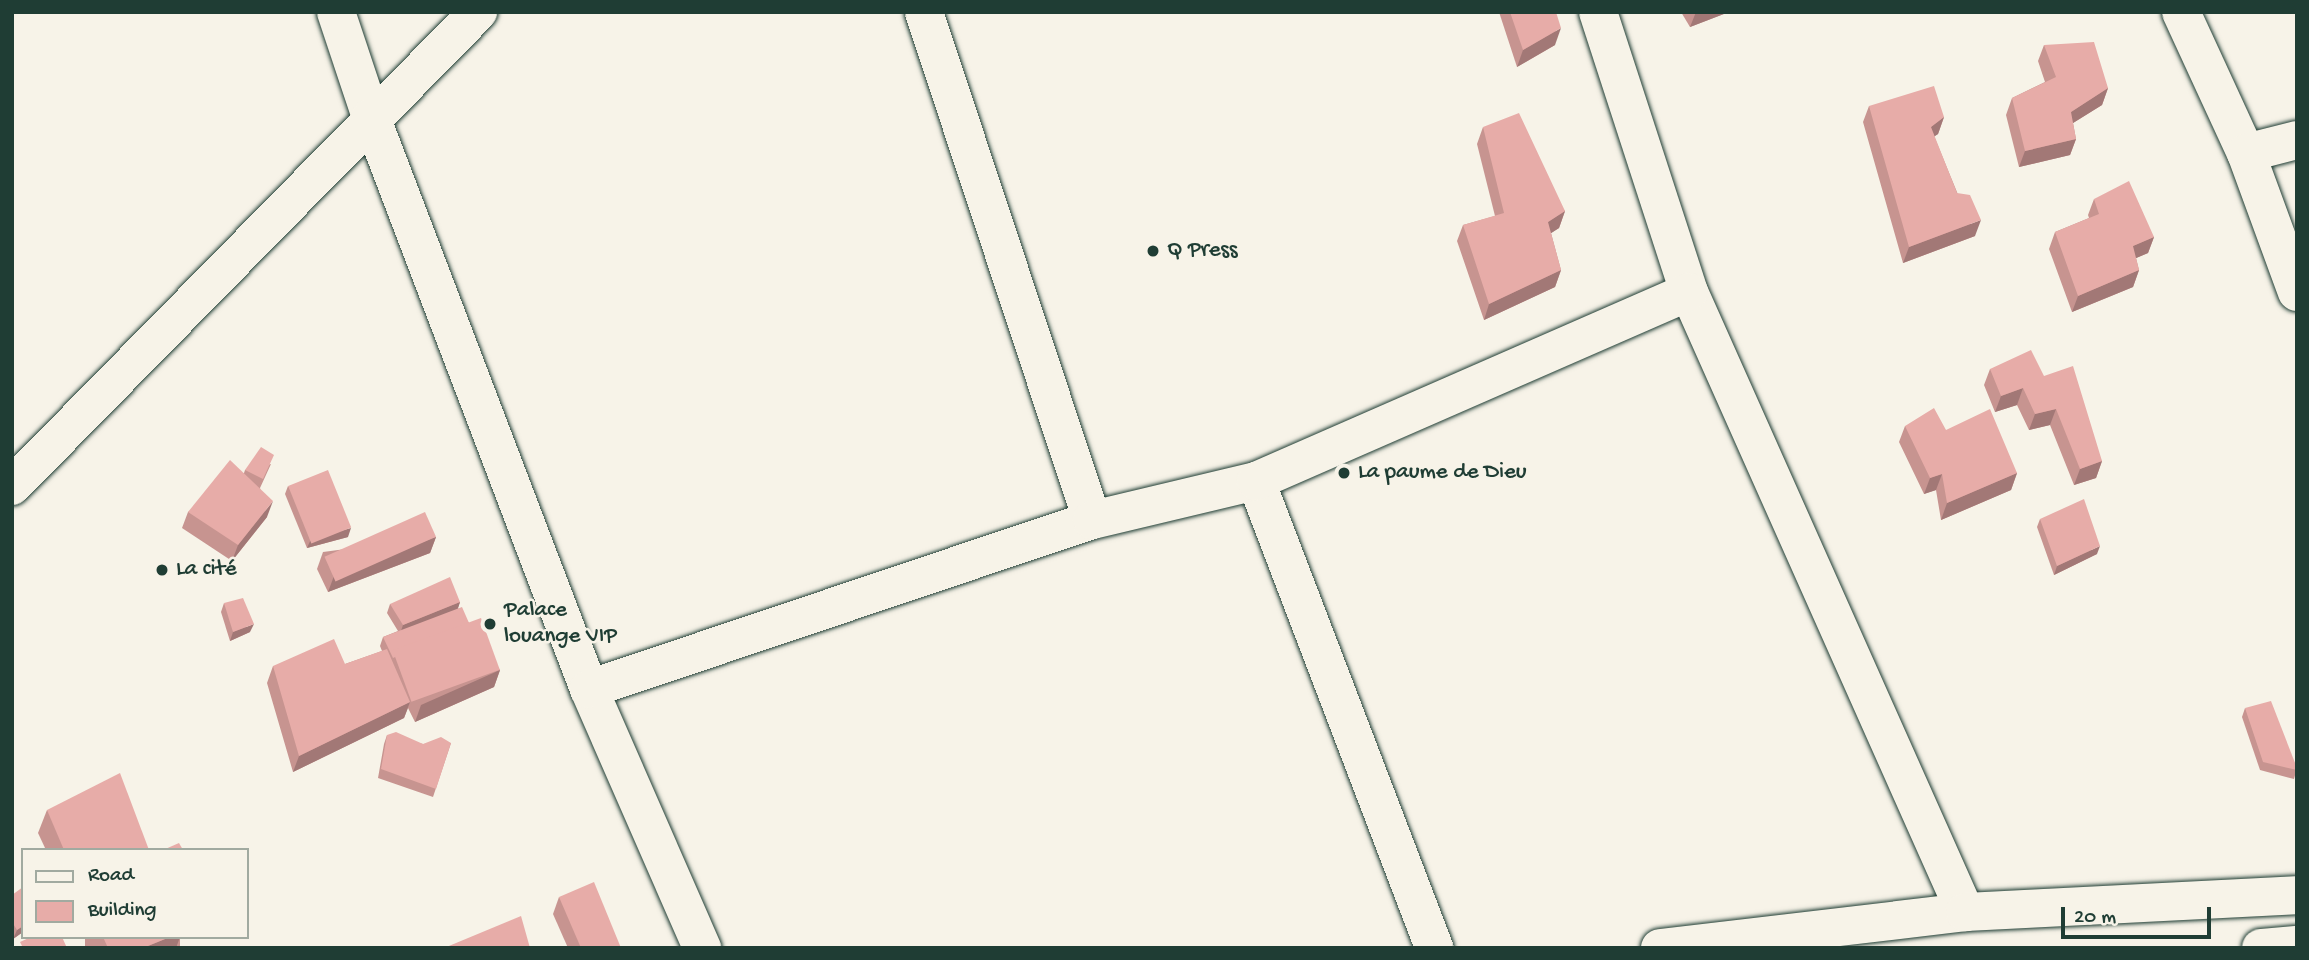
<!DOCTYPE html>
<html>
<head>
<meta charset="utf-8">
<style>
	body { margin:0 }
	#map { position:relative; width:2309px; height:960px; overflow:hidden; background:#f7f3e8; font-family:"Gochi Hand",sans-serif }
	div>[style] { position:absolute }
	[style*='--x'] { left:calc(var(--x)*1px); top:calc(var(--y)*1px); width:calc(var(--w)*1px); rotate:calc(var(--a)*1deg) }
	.roads { filter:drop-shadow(0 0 2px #1f3d34) drop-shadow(0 0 2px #1f3d34) }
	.street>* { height:38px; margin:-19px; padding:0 19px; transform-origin:19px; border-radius:19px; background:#f7f3e8 }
	.secondary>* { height:38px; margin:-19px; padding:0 19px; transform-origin:19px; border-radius:19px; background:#f7f3e8 }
	.wall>* { inset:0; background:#c79490; transform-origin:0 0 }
	.shaded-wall>* { inset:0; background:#a27876 }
	.building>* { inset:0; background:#e7aca8; transform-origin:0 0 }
	.dots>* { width:19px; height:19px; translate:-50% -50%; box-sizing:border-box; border:4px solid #f7f3e8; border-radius:50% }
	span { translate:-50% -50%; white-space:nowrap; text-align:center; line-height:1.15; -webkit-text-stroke:5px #f7f3e8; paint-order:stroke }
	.poi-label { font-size:23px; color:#1f3d34 }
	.left { translate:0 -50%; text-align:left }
	.frame { position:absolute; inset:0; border:14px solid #1f3d34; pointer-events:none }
	.legend { position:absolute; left:21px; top:848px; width:228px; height:91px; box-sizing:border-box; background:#f7f3e8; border:2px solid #a1aaa0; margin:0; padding:9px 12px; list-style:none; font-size:21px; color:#1f3d34 }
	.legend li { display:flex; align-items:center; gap:14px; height:35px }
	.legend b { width:35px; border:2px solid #a1aaa0 }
	.scale { position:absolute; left:2061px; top:907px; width:150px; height:32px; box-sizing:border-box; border:4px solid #1f3d34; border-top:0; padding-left:9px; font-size:21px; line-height:24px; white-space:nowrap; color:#1f3d34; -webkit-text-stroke:5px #f7f3e8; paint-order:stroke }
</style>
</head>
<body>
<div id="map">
	<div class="roads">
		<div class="street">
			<div style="--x:336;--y:12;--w:111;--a:71.6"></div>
			<div style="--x:371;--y:117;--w:612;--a:69.14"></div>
			<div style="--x:589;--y:689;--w:283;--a:66.4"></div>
			<div style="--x:924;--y:12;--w:535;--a:71.7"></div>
			<div style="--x:1598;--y:12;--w:294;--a:72"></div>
			<div style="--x:1689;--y:292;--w:679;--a:66"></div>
			<div style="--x:2181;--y:12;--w:155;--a:65.3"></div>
			<div style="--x:2246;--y:153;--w:148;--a:69.9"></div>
			<div style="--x:2246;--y:153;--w:53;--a:-14.3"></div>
			<div style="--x:1256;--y:481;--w:500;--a:69.1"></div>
			<div style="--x:589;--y:689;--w:531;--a:-18.57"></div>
			<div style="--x:1092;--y:520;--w:169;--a:-13.4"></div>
			<div style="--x:1256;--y:481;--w:472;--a:-23.6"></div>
		</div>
		<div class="secondary">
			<div style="--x:12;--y:486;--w:665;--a:-45.49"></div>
			<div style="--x:1660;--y:948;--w:307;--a:-6.7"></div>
			<div style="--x:1965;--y:912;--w:332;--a:-2.9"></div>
			<div style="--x:2261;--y:948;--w:36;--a:-5"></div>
		</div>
	</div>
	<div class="wall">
		<div style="clip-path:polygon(1499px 12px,1556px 12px,1555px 45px,1517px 67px)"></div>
		<div style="clip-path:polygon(1681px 12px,1729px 12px,1690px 27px)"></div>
		<div style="clip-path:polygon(2044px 45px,2108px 88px,2102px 105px,2073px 123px,2076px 139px,2070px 155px,2019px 167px,2006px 115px,2012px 98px,2045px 82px,2038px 61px)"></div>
		<div style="clip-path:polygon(1869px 106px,1944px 117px,1938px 134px,1934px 136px,1975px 236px,1903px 263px,1863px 122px)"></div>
		<div style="clip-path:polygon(1483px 127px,1565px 211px,1559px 228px,1551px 233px,1561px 270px,1555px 287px,1484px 320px,1457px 241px,1463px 225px,1495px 216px,1477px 144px)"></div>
		<div style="clip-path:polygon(2094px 199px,2154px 237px,2148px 253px,2136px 258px,2139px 270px,2133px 287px,2072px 312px,2049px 249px,2055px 232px,2089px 218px,2088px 215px)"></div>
		<div style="clip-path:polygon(1990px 369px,2044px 376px,2102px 461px,2096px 478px,2074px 485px,2050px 425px,2029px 430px,2017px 405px,1995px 412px,1984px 385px)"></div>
		<div style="clip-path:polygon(1905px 426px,1946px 430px,2017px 473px,2011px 490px,1941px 520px,1936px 490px,1924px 494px,1899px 442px)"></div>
		<div style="clip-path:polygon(271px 464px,260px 488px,267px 517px,232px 561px,182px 528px,188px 512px,244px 473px,245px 470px)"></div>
		<div style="clip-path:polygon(288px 486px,348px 537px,307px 548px,285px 494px)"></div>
		<div style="clip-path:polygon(2040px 519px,2097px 554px,2054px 575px,2037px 527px)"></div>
		<div style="clip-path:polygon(436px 537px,430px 553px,328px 592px,317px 569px,323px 552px)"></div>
		<div style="clip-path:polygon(460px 602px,458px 608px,469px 623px,500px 670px,494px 687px,415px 722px,408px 708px,404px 718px,293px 772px,267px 683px,273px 666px,345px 664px,382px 651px,380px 646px,383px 637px,398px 631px,387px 613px,390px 604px)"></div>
		<div style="clip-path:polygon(224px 603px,250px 632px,230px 641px,221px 612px)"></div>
		<div style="clip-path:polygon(2245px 708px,2297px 768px,2294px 779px,2260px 770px,2242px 717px)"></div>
		<div style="clip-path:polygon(387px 735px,423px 744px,451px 743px,433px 797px,378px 778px,384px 744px)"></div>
		<div style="clip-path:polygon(47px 810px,149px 850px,46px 850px,38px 833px)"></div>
		<div style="clip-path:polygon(12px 895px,23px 932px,13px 939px,12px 937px)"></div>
		<div style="clip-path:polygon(559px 897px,621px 948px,568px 948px,553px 914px)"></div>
		<div style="left:85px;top:937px;width:95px;height:12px"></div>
	</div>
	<div class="shaded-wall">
		<div style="clip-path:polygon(1696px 12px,1729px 12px,1690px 27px)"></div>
		<div style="clip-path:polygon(1561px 28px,1555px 45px,1517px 67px,1523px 50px)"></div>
		<div style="clip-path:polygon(2108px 88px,2102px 105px,2065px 128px,2071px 112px)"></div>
		<div style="clip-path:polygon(1944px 117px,1938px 134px,1925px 143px,1931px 127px)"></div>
		<div style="clip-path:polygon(2076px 139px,2070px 155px,2019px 167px,2025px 151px)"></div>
		<div style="clip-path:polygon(1565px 211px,1559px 228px,1542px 239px,1548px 222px)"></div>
		<div style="clip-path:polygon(1981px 220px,1975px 236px,1903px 263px,1909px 247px)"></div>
		<div style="clip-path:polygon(2154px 237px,2148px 253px,2127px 262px,2133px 246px)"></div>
		<div style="clip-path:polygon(1561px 270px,1555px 287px,1484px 320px,1489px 304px)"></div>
		<div style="clip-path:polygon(2139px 270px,2133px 287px,2072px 312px,2078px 296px)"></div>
		<div style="clip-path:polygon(2023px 388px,2017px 405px,1995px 412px,2001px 396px)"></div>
		<div style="clip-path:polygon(2056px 409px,2050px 425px,2029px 430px,2035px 414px)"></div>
		<div style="clip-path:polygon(2102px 461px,2096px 478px,2074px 485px,2080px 469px)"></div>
		<div style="clip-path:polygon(2017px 473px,2011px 490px,1941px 520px,1947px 503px)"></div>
		<div style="clip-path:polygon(1942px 474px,1936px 490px,1924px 494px,1930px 478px)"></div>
		<div style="clip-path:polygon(273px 501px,267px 517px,232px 561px,238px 545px)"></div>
		<div style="clip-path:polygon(351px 528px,348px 537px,307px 548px,311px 539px)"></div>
		<div style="clip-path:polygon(436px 537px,430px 553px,328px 592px,334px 576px)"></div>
		<div style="clip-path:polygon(2100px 546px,2097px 554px,2054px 575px,2057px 566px)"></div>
		<div style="clip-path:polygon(460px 602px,457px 611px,400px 634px,403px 625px)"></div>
		<div style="clip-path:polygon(254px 624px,250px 632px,230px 641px,233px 632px)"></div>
		<div style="clip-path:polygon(500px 670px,494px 687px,415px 722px,421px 705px)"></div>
		<div style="clip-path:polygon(410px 702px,404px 718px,293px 772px,299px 756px)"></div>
		<div style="clip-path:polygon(23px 926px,23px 932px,13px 939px,17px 930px)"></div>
		<div style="clip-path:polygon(170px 937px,180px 937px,176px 948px,143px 948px)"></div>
	</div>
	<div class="building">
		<div style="clip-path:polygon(1510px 12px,1556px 12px,1561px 28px,1523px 50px)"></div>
		<div style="clip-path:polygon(2094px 42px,2108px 88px,2071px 112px,2076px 139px,2025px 151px,2012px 98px,2056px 77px,2044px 45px)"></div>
		<div style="clip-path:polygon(1934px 86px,1944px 117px,1931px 127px,1957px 193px,1970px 195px,1981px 220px,1909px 247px,1869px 106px)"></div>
		<div style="clip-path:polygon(1519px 113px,1565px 211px,1548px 222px,1561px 270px,1489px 304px,1463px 225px,1504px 213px,1483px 127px)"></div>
		<div style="clip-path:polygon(2129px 181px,2154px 237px,2133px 246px,2139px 270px,2078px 296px,2055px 232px,2099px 214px,2094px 199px)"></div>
		<div style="clip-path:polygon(2031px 350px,2044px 376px,2073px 366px,2102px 461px,2080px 469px,2056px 409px,2035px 414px,2023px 388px,2001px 396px,1990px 369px)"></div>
		<div style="clip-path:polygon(1934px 408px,1946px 430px,1990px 409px,2017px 473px,1947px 503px,1942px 474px,1930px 478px,1905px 426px)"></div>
		<div style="clip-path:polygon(261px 447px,274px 455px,263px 479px,245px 470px)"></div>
		<div style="clip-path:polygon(230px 460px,273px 501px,238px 545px,188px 512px)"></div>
		<div style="left:328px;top:470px;width:62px;height:43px;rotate:68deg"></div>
		<div style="clip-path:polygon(2084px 499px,2100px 546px,2057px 566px,2040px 519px)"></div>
		<div style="left:425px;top:512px;width:27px;height:110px;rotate:66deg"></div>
		<div style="clip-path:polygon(450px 577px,460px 602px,403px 625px,390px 604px)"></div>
		<div style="clip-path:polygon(243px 598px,254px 624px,233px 632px,224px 603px)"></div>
		<div style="clip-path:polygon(462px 607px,469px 623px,393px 658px,383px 637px)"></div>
		<div style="left:481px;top:618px;width:55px;height:94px;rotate:70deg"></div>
		<div style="clip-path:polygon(334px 639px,345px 664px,387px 649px,410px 702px,299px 756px,273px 666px)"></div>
		<div style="clip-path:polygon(2271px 701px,2297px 768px,2297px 770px,2263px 762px,2245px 708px)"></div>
		<div style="clip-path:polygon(396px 732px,423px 744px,441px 737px,451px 743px,436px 789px,381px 769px,387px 735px)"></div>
		<div style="clip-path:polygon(120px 773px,149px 850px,64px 850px,47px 810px)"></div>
		<div style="clip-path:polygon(179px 843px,183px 850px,163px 850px)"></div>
		<div style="clip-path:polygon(594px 882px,621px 948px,581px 948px,559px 897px)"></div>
		<div style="clip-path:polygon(23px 887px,23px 926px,17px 930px,12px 922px,12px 895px)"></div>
		<div style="clip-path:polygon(521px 916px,530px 948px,444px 948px)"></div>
		<div style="clip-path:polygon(31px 937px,62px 937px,67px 948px,23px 948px,20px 942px)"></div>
		<div style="clip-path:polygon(103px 937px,170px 937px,143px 948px,108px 948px)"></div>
	</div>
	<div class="dots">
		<div style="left:1153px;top:251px;background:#1f3d34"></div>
		<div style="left:1344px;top:473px;background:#1f3d34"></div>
		<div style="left:162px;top:570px;background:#1f3d34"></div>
		<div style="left:490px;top:624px;background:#1f3d34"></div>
	</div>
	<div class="poi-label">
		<span class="left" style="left:1167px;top:251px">Q Press</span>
		<span class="left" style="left:1358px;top:473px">La paume de Dieu</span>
		<span class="left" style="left:176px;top:570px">La cité</span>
		<span class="left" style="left:504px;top:624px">Palace<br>louange VIP</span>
	</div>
	<div class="frame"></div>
	<ul class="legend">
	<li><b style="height:9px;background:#f7f3e8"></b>Road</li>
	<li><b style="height:19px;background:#e7aca8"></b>Building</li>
	</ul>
	<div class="scale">20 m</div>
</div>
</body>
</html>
